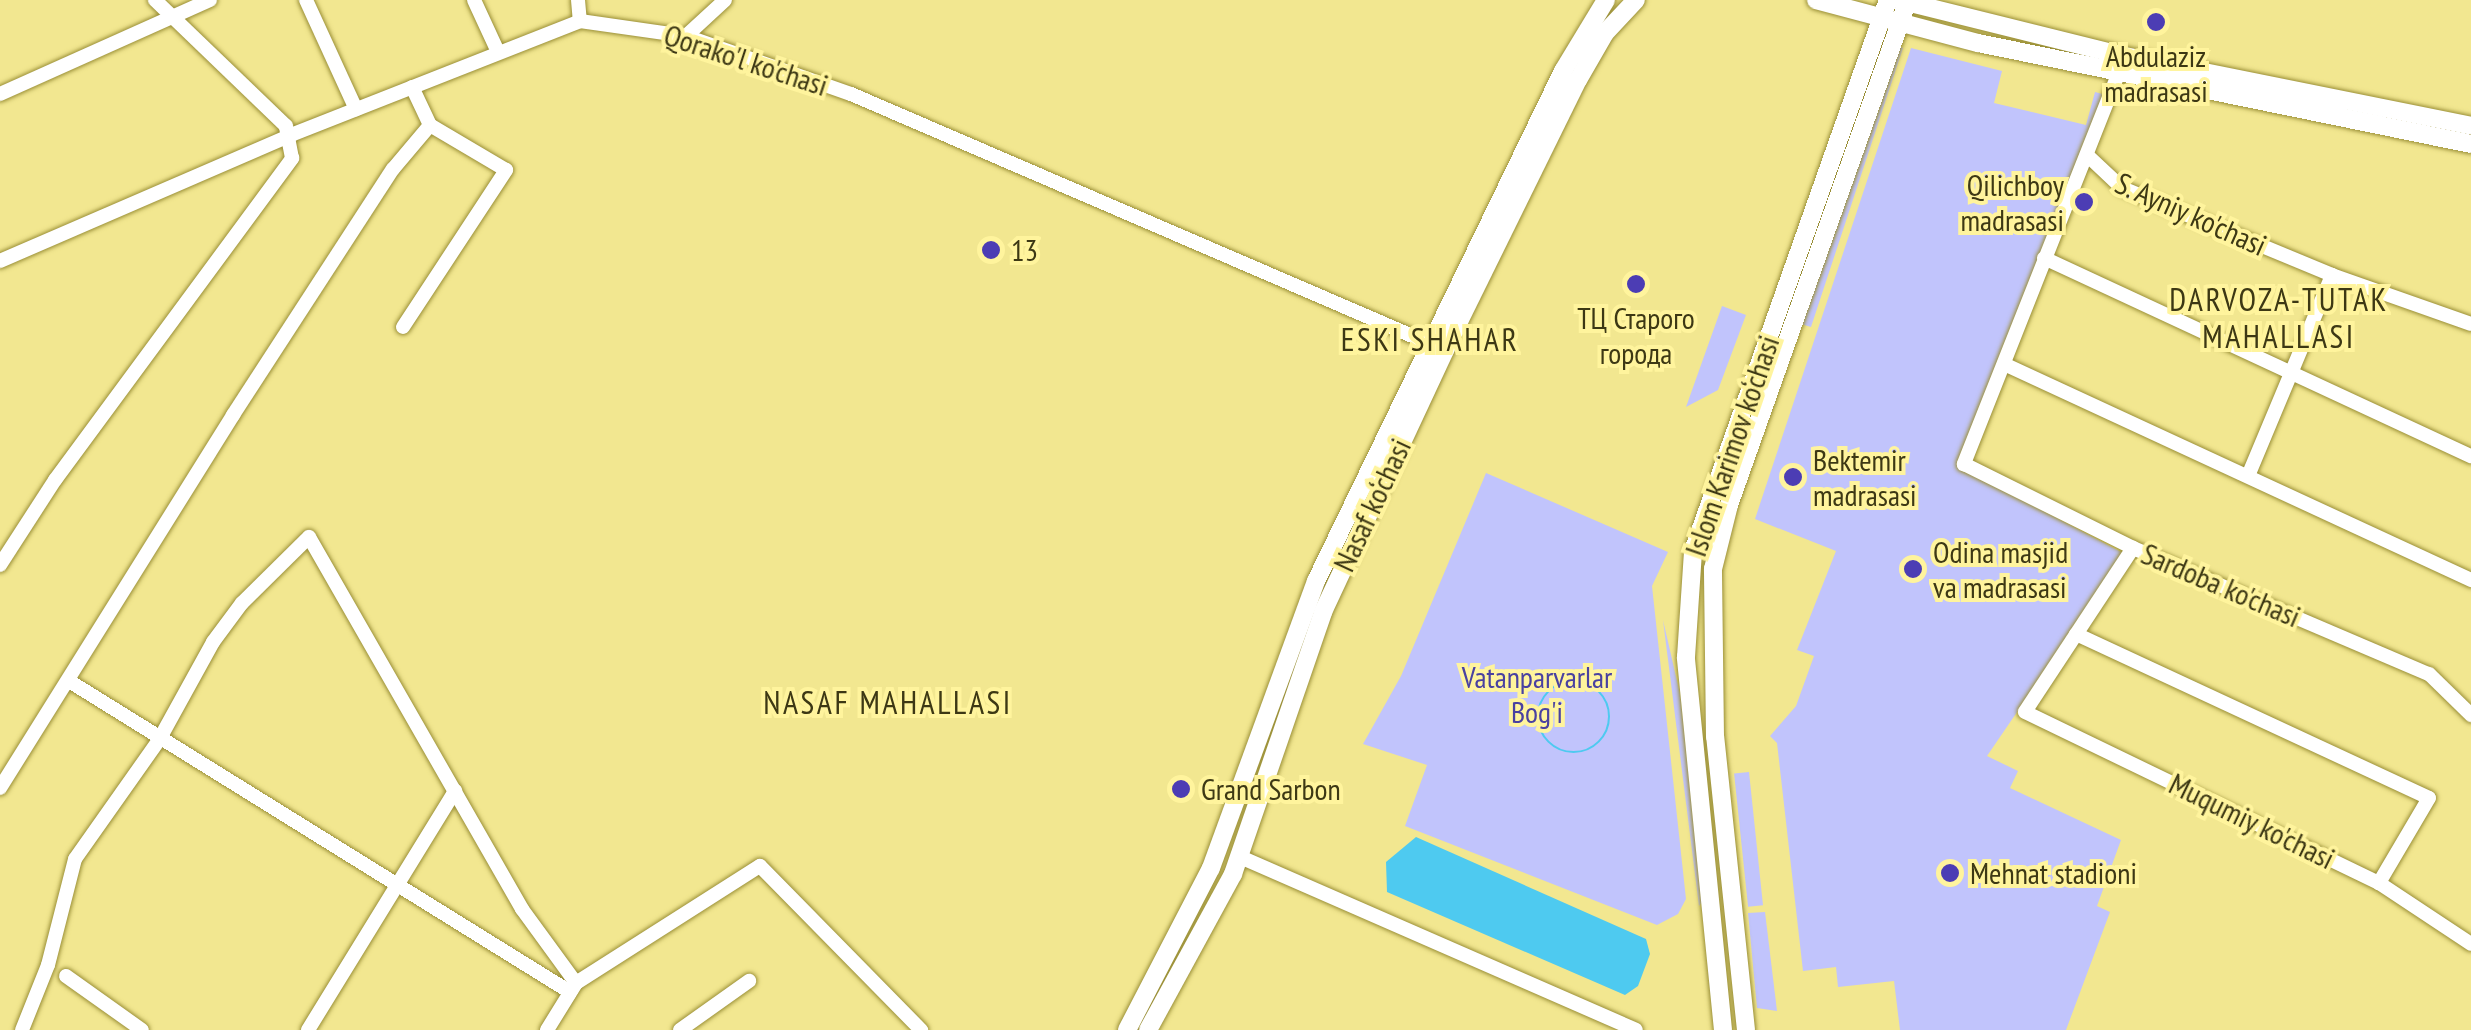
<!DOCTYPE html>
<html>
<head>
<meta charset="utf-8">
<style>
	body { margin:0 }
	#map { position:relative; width:2471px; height:1030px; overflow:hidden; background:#f2e790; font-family:"PT Sans Narrow",sans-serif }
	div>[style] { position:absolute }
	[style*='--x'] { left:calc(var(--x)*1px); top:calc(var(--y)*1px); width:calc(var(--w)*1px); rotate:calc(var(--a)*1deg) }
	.green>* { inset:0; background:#c1c4fc; transform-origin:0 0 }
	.water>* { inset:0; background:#4ecaf0 }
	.stream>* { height:2.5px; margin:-1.25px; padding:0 1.25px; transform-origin:1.25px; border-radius:1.25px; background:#4ecaf0 }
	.stream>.ring { margin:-1.25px; padding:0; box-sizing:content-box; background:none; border:2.5px solid #4ecaf0; border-radius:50% }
	.roads { filter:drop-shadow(0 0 2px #9a8f37) drop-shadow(0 0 2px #9a8f37) }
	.minor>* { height:14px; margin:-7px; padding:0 7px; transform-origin:7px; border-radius:7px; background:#fff }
	.major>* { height:18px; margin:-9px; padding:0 9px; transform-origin:9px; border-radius:9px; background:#fff }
	.dots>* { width:28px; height:28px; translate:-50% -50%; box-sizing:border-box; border:5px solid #fff49d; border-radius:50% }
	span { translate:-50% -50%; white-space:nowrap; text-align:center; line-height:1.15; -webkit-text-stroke:8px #fff49d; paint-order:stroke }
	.poi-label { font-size:30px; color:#3d3814 }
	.right { translate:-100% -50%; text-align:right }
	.left { translate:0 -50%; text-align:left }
	.street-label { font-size:30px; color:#3d3814 }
	.park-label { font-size:30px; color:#4941a1 }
	.neighbourhood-label { font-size:32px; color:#3d3814; letter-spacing:2.5px }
</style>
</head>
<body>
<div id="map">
	<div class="green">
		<div style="clip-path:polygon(1900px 47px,1903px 48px,1811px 327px,1801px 324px)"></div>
		<div style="clip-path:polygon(1911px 48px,2002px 71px,1994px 103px,2086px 125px,2095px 92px,2106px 95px,1958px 466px,2125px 554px,1987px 756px,2018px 771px,2010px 788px,2121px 840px,2097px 906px,2110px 912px,2066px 1030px,1900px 1030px,1894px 981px,1838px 987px,1836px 967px,1803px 971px,1777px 743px,1770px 736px,1796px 706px,1814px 656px,1797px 650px,1836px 551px,1755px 519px)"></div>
		<div style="clip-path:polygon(1722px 306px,1746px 315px,1718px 390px,1686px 407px)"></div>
		<div style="clip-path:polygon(1486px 473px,1668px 552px,1652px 586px,1686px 899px,1678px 914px,1657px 925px,1405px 826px,1427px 765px,1363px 744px,1401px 676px)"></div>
		<div style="clip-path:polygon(1663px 620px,1680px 694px,1704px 899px,1699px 906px)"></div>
		<div style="left:1749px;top:772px;width:134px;height:15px;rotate:84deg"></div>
		<div style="clip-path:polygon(1765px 912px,1777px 1011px,1757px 1008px,1748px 913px)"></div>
	</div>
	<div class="water">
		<div style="clip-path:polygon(1416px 837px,1646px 939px,1650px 954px,1638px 986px,1625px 995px,1387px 892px,1386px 862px)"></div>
	</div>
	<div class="stream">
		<div class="ring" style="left:1538px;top:681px;width:69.5px;height:69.5px"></div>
	</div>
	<div class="roads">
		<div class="minor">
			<div style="--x:306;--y:0;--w:120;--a:65.4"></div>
			<div style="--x:474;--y:0;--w:57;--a:65.2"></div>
			<div style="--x:578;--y:0;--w:21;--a:85"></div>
			<div style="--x:686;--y:36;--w:53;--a:-42.7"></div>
			<div style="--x:2119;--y:72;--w:422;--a:111.6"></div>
			<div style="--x:1964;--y:464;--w:189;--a:26.4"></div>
			<div style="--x:2133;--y:548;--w:322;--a:23.1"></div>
			<div style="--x:2429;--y:674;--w:59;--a:44.3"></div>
			<div style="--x:0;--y:94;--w:230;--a:-24.1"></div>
			<div style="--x:2087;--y:155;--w:48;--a:43.3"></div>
			<div style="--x:2122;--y:188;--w:227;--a:22.5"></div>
			<div style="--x:2332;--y:275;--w:147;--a:19.4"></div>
			<div style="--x:2044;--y:258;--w:471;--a:24.9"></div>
			<div style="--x:0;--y:261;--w:317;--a:-23.4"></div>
			<div style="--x:291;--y:135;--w:311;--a:-21.5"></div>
			<div style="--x:580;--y:21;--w:107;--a:8.1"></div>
			<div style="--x:686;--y:36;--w:175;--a:19.4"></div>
			<div style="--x:851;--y:94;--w:639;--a:23.32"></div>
			<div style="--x:403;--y:327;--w:188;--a:-56.7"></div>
			<div style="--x:506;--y:170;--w:88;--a:-149.4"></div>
			<div style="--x:2004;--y:364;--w:515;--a:24.82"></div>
			<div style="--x:2248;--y:476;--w:218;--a:-67.3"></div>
			<div style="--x:2133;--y:548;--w:196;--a:123.4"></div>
			<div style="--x:2025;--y:712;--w:393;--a:25.8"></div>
			<div style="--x:2379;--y:883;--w:110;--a:33.5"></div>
			<div style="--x:0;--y:565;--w:101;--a:-57.1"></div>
			<div style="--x:55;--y:480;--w:400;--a:-53.6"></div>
			<div style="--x:292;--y:158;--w:33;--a:-101"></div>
			<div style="--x:286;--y:126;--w:182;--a:-136.1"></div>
			<div style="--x:2076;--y:634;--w:389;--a:24.9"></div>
			<div style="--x:2429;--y:798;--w:99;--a:120.5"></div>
			<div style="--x:69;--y:681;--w:590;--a:31.83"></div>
			<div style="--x:0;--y:788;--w:440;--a:-58"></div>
			<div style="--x:233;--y:415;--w:293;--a:-57"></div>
			<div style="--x:393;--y:169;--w:57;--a:-49.9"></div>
			<div style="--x:430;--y:125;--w:42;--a:-115.3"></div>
			<div style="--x:1238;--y:856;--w:434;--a:23.6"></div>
			<div style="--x:66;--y:976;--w:93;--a:35.4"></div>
			<div style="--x:22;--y:1030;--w:70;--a:-68.2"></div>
			<div style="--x:48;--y:965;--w:109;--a:-75.7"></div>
			<div style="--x:75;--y:859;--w:146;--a:-54.8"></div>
			<div style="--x:159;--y:740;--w:112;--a:-61.1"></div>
			<div style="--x:213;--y:642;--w:49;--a:-53.4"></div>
			<div style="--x:242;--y:603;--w:94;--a:-44.6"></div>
			<div style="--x:309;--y:537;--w:429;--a:60.2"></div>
			<div style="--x:522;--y:909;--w:92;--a:53.9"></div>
			<div style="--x:308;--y:1030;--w:281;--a:-58.4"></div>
			<div style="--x:547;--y:1030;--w:55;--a:-58.3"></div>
			<div style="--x:576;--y:983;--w:218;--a:-32.5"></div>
			<div style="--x:760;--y:866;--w:230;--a:45.5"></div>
			<div style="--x:680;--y:1030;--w:85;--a:-35.4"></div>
		</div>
		<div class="major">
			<div style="--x:1816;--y:0;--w:168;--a:14.9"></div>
			<div style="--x:1978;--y:43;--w:503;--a:11.58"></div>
			<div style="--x:1898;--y:0;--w:229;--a:13.9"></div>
			<div style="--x:2120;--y:55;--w:358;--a:11.4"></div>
			<div style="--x:1127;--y:1030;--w:182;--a:-62.6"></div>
			<div style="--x:1211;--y:868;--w:306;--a:-69.9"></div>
			<div style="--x:1316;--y:581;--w:567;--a:-64.16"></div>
			<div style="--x:1563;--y:71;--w:83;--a:-58.8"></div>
			<div style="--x:1148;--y:1030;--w:178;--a:-61.4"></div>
			<div style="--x:1233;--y:874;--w:277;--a:-71"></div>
			<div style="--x:1323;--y:612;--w:289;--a:-65"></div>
			<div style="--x:1445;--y:350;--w:301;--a:-63.8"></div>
			<div style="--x:1578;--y:80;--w:54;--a:-60.1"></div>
			<div style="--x:1605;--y:33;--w:45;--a:-46.8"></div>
			<div style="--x:1723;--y:1030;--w:375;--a:-95.7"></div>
			<div style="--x:1686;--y:657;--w:106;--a:-86.2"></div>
			<div style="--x:1693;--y:551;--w:584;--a:-70.51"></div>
			<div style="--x:1746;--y:1030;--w:295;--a:-96"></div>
			<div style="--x:1715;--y:737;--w:168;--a:-90.7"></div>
			<div style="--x:1713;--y:569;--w:66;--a:-76"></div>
			<div style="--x:1729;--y:505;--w:536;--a:-70.48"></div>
		</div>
	</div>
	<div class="dots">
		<div style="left:2156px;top:22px;background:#4c3db4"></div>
		<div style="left:2084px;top:202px;background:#4c3db4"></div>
		<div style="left:991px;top:250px;background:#4c3db4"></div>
		<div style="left:1636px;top:284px;background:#4c3db4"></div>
		<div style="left:1793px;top:477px;background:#4c3db4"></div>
		<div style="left:1913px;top:569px;background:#4c3db4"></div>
		<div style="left:1181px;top:789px;background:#4c3db4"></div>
		<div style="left:1950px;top:873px;background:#4c3db4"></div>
	</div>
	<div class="poi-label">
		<span style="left:2156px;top:73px">Abdulaziz<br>madrasasi</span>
		<span class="right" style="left:2064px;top:202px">Qilichboy<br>madrasasi</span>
		<span class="left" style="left:1011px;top:250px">13</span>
		<span style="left:1636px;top:335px">ТЦ Старого<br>города</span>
		<span class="left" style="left:1813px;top:477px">Bektemir<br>madrasasi</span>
		<span class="left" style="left:1933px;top:569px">Odina masjid<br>va madrasasi</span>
		<span class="left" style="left:1201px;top:789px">Grand Sarbon</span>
		<span class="left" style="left:1970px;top:873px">Mehnat stadioni</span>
	</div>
	<div class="street-label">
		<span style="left:746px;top:60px;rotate:18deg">Qorako'l ko'chasi</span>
		<span style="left:2191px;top:214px;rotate:24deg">S. Ayniy ko'chasi</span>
		<span style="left:1732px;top:446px;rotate:-71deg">Islom Karimov ko‘chasi</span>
		<span style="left:1372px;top:505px;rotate:-65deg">Nasaf ko‘chasi</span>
		<span style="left:2221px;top:585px;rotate:23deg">Sardoba ko'chasi</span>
		<span style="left:2252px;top:821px;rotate:26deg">Muqumiy ko'chasi</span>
	</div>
	<div class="park-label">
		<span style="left:1537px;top:694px">Vatanparvarlar<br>Bog'i</span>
	</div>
	<div class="neighbourhood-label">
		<span style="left:2279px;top:318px">DARVOZA-TUTAK<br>MAHALLASI</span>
		<span style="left:1430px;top:339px">ESKI SHAHAR</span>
		<span style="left:888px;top:702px">NASAF MAHALLASI</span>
	</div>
</div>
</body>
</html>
